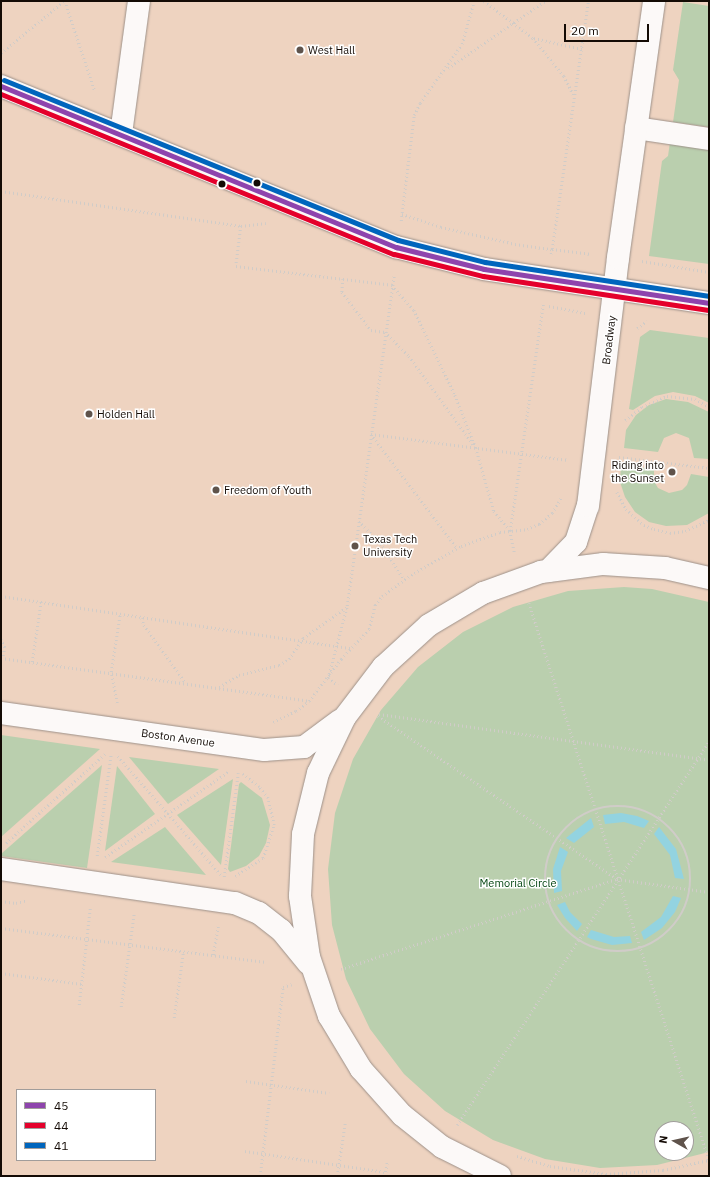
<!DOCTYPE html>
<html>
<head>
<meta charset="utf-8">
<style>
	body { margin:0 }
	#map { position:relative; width:710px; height:1177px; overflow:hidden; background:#eadace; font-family:"IBM Plex Sans",sans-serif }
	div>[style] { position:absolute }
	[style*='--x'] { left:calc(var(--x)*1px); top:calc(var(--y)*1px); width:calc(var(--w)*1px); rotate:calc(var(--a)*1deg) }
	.built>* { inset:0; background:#eed3c0 }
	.green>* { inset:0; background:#bacfae }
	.water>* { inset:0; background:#93d3e0 }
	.path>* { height:2.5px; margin-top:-1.25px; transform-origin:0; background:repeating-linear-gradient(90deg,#d0ccc8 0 1px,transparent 0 4px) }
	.path>.ring { margin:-1.25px; padding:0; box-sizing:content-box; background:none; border:2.5px solid #d0ccc8; border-radius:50% }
	.roads { filter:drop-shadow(0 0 1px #9d9189) drop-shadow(0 0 1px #9d9189) }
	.street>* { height:22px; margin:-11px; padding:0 11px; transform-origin:11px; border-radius:11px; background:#fcf9f8 }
	.bus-1>* { height:5px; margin:-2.5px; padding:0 2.5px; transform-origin:2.5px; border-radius:2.5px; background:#8e44ad }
	.bus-2>* { height:5px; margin:-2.5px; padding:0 2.5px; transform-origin:2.5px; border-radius:2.5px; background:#e4002b }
	.bus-3>* { height:5px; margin:-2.5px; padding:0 2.5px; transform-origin:2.5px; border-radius:2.5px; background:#0065bd }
	.dots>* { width:11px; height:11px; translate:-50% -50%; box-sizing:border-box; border:2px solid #fff; border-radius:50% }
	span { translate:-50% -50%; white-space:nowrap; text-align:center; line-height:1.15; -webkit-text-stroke:3px #fff; paint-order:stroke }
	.poi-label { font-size:11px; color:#140b05 }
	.left { translate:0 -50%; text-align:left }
	.right { translate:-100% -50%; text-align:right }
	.street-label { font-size:11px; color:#140b05 }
	.park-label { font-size:11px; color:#024410 }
	.frame { position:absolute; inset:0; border:2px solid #140b05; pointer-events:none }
	.legend { position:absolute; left:16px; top:1089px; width:140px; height:72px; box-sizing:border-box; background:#fff; border:1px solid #a19d9b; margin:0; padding:5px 7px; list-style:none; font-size:12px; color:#140b05 }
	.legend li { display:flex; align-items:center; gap:8px; height:20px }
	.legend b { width:20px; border:1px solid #a19d9b }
	.north { position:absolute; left:654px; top:1121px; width:40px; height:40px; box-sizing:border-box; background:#fff; border:1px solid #a19d9b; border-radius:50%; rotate:278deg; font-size:11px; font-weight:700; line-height:16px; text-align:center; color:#140b05 }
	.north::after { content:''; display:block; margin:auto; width:14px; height:18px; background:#5f534b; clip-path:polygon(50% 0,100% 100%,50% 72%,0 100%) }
	.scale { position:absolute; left:564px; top:24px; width:85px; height:18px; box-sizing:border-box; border:2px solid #140b05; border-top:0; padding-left:5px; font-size:12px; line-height:14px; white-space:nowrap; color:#140b05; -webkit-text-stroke:3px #fff; paint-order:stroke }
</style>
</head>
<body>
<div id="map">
	<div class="built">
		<div style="clip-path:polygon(evenodd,1px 1px,709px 1px,709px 1176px,1px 1176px,1px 1px,17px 1090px,155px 1090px,155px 1160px,17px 1160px,17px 1090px,1px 1px,662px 1129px,686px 1129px,686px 1153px,662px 1153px,662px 1129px)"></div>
	</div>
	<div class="green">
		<div style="clip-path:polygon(683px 2px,709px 6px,709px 127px,673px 122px,679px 80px,673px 70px)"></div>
		<div style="clip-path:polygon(670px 142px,709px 147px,709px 264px,649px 256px,662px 161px,668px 156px)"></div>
		<div style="clip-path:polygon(650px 330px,709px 338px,709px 403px,695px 396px,673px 392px,655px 396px,633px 410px,629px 409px,640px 337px)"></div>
		<div style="clip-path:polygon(666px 399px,688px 402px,709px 412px,709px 459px,694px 458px,689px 438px,676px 433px,664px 438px,658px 452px,624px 448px,626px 430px,636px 415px,649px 405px)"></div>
		<div style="clip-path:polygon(621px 465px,654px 469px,654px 481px,658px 488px,669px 493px,682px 490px,687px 485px,691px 474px,709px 477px,709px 513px,687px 525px,666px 526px,649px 522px,635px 512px,625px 497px,620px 482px)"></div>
		<div style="clip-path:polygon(evenodd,624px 587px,652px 589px,709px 602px,709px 1152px,657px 1165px,600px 1168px,545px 1159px,493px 1140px,445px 1111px,404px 1074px,370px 1029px,346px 979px,332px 925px,328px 869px,335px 813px,353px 759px,381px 710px,418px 667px,463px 632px,513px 607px,568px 591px,624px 587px,662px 1129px,686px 1129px,686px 1153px,662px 1153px,662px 1129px)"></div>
		<div style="clip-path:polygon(1px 735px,100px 749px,1px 837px)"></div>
		<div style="clip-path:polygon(129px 757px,219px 769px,168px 804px)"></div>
		<div style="clip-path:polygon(102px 765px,87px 868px,1px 856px,1px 854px)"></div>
		<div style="clip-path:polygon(117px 766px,155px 814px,105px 851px)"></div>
		<div style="clip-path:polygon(233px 779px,221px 865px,177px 815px)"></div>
		<div style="clip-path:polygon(241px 782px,262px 798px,270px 825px,266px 843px,259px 856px,246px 866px,230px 872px,228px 869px,239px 784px)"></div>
		<div style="clip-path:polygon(165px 827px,206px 875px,111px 862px)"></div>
	</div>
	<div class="water">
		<div style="clip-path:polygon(621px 813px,637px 816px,649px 821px,644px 828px,624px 822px,605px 824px,603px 815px)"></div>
		<div style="clip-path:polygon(591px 818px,594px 827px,574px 843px,566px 838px)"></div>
		<div style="clip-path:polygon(659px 827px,676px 849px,684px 879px,675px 878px,670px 855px,654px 834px)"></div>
		<div style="clip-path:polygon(560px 847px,568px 852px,561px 871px,562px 891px,554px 893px,553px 869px)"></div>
		<div style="clip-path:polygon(673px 896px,681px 898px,675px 912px,662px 928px,644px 940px,641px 932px,661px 917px)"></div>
		<div style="clip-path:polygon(565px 902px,570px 912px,582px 924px,577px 931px,565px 918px,557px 905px)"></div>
		<div style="clip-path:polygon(591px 930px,614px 937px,630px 936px,632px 943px,612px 945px,591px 939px,587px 937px)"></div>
	</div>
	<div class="path">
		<div style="--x:65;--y:1;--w:95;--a:71.6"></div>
		<div style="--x:484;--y:1;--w:61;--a:37.1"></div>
		<div style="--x:533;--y:38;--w:49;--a:50.8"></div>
		<div style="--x:564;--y:76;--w:22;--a:63"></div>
		<div style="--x:534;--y:38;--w:49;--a:12.9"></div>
		<div style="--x:1;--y:53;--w:82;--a:-39.5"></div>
		<div style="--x:448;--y:68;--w:118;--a:-34.6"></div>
		<div style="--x:1;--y:191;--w:243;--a:8.3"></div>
		<div style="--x:241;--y:226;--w:25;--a:-7"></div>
		<div style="--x:402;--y:214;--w:41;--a:18.4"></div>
		<div style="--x:441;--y:227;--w:76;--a:12.9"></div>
		<div style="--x:515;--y:244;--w:37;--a:8"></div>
		<div style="--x:552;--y:249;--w:251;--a:-81.7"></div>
		<div style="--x:401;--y:221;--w:107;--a:-83"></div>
		<div style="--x:414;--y:115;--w:13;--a:-63"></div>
		<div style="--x:420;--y:103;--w:72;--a:-54.6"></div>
		<div style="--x:462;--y:44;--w:45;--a:-74.4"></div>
		<div style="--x:241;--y:226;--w:40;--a:97.1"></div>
		<div style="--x:236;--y:266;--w:157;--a:6.9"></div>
		<div style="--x:392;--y:285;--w:33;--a:49"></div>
		<div style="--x:414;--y:310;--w:94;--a:64.2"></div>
		<div style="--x:455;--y:395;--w:57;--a:68.4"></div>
		<div style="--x:476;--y:448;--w:66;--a:74.1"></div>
		<div style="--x:494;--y:511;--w:26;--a:51"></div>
		<div style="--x:510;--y:531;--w:24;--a:78"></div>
		<div style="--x:551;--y:254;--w:5;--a:-79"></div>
		<div style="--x:552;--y:249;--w:40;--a:7.1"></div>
		<div style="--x:642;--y:261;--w:68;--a:9.3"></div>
		<div style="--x:343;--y:279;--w:13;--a:94"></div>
		<div style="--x:342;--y:292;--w:48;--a:52.7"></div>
		<div style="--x:371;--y:330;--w:14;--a:8"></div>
		<div style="--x:385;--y:332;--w:34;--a:45"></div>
		<div style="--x:409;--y:356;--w:109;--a:54"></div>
		<div style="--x:549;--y:306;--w:37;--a:11"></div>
		<div style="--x:637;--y:328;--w:12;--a:-35"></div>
		<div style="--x:625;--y:420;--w:21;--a:-37"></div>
		<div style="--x:642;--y:407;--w:27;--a:-24"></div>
		<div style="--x:667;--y:396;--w:28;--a:6"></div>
		<div style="--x:695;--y:399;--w:16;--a:30"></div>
		<div style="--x:371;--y:434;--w:199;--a:7.5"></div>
		<div style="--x:371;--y:434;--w:143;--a:53"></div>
		<div style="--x:619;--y:457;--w:91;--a:7"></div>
		<div style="--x:617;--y:492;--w:19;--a:62"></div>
		<div style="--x:626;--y:509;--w:24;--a:42"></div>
		<div style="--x:644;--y:525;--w:11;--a:22"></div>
		<div style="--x:654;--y:529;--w:16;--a:14"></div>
		<div style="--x:670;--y:533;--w:15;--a:-8"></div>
		<div style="--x:685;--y:531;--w:26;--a:-25"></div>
		<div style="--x:359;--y:521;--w:35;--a:46"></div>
		<div style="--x:383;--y:546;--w:39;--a:58"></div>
		<div style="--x:510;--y:531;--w:229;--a:-81.7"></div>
		<div style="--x:1;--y:596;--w:354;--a:8.5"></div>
		<div style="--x:529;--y:603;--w:585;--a:72.09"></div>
		<div style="--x:142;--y:618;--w:7;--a:74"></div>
		<div style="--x:144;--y:625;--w:70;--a:54.3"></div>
		<div style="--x:1;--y:639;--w:9;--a:63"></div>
		<div style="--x:5;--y:647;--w:11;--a:100"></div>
		<div style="--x:1;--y:658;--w:311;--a:7.9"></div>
		<div style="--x:32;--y:662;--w:62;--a:-81.6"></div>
		<div style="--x:328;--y:678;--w:74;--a:-75.2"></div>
		<div style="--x:347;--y:606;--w:335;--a:-81.9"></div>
		<div style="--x:328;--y:678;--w:12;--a:35"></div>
		<div style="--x:219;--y:687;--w:23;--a:-31"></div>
		<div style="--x:239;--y:675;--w:41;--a:-14"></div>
		<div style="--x:279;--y:665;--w:12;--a:-31"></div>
		<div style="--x:289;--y:659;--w:25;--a:-56"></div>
		<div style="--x:303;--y:638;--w:54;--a:-35.2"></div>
		<div style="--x:117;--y:703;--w:32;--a:-101"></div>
		<div style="--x:111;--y:672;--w:59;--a:-81.2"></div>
		<div style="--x:379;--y:714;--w:333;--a:7.9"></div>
		<div style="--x:378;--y:716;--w:289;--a:34.3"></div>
		<div style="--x:273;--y:722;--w:25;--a:-26"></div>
		<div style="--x:296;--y:711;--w:16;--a:-38"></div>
		<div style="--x:309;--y:701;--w:53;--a:-52.7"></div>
		<div style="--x:341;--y:659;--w:41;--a:-47"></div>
		<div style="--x:369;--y:629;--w:25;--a:-76"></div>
		<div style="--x:375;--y:605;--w:11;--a:-52"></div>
		<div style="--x:382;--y:596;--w:39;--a:-36"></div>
		<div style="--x:414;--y:573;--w:54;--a:-29.9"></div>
		<div style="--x:461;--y:546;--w:41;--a:-19.7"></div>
		<div style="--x:500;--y:532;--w:27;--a:-6"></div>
		<div style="--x:527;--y:529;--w:13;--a:-23"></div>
		<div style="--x:539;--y:524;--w:17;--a:-40"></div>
		<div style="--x:552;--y:513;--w:17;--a:-59"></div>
		<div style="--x:118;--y:756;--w:157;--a:49.1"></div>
		<div class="ring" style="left:545px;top:806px;width:143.5px;height:143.5px"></div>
		<div style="--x:6;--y:843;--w:133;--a:-42"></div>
		<div style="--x:97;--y:856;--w:103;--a:-82.2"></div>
		<div style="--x:105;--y:857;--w:151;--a:-34.7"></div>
		<div style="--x:235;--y:876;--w:33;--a:-33"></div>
		<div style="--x:263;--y:858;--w:35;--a:-72"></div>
		<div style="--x:274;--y:825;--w:28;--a:-103"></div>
		<div style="--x:268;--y:798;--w:14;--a:-129"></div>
		<div style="--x:259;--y:787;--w:21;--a:-141"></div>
		<div style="--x:224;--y:877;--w:105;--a:-82.3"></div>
		<div style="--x:1;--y:901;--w:15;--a:8"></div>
		<div style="--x:16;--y:903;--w:11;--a:-15"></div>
		<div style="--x:1;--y:928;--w:268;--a:7.3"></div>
		<div style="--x:213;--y:955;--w:29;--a:-80"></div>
		<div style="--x:341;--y:969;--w:290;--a:-18.1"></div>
		<div style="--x:617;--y:879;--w:93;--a:8"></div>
		<div style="--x:1;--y:973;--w:82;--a:7.7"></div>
		<div style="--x:79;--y:1005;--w:97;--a:-83.5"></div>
		<div style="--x:121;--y:1007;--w:95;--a:-82.1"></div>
		<div style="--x:174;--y:1018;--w:66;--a:-82.1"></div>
		<div style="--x:246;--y:1081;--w:84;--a:8.2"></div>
		<div style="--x:457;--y:1125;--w:459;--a:-56.7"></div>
		<div style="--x:245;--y:1151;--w:142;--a:8.5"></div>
		<div style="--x:517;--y:1156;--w:34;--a:17"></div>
		<div style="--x:550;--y:1166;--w:57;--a:8.1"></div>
		<div style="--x:606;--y:1174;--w:57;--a:-4"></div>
		<div style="--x:663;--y:1170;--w:47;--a:-12.3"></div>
		<div style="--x:260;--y:1176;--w:190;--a:-83.1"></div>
		<div style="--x:283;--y:987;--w:9;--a:-18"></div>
		<div style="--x:337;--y:1176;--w:54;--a:-81.4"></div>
		<div style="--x:385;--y:1176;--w:15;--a:-82"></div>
	</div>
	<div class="roads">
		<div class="street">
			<div style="--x:1;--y:86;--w:427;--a:22.2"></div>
			<div style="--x:396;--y:247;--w:91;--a:14"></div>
			<div style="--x:484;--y:269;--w:228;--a:8.6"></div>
			<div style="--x:636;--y:128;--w:74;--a:8.6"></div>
			<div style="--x:121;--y:134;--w:134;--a:-82.3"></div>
			<div style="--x:548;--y:571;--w:40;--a:-46"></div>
			<div style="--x:576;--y:542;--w:38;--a:-72"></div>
			<div style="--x:588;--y:506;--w:250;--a:-83.1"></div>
			<div style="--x:618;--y:258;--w:260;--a:-82"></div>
			<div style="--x:1;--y:713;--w:266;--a:8"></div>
			<div style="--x:264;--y:750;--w:40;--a:-4.3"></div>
			<div style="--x:304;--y:747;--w:44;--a:-36.6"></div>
			<div style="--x:1;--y:869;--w:236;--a:8.3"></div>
			<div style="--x:235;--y:903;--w:26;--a:23"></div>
			<div style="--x:259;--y:913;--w:28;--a:38"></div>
			<div style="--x:281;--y:930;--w:43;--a:50.7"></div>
			<div style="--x:500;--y:1176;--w:65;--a:-153.4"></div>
			<div style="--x:442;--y:1147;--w:51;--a:-141.3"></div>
			<div style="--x:402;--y:1115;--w:62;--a:-131.7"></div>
			<div style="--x:361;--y:1069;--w:62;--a:-121.1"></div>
			<div style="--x:329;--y:1016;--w:62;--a:-108.7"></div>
			<div style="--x:309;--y:957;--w:62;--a:-98.4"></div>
			<div style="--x:300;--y:896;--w:62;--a:-87.2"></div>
			<div style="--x:303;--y:834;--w:63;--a:-76.2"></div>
			<div style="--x:318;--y:773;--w:62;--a:-64.3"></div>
			<div style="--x:345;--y:717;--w:63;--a:-52.8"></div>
			<div style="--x:383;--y:667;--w:62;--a:-42.4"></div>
			<div style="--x:429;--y:625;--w:63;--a:-30.7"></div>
			<div style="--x:483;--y:593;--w:62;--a:-19.9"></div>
			<div style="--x:541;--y:572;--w:63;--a:-7.4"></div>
			<div style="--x:603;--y:564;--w:62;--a:3.7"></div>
			<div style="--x:665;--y:568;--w:45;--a:12.8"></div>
		</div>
	</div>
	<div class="bus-1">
		<div style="--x:1;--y:86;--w:427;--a:22.2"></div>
		<div style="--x:396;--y:247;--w:91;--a:14"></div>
		<div style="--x:484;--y:269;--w:228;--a:8.6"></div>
	</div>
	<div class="bus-2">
		<div style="--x:1;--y:94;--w:424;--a:22.2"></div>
		<div style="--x:394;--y:254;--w:92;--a:13.9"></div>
		<div style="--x:483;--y:276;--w:228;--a:8.6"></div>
	</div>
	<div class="bus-3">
		<div style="--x:4;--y:80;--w:425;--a:22.1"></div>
		<div style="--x:398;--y:240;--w:90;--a:14.2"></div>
		<div style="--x:485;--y:262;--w:227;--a:8.6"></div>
	</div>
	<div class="dots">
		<div style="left:300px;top:50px;background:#5f534b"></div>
		<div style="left:257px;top:183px;background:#140b05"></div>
		<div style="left:222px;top:184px;background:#140b05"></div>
		<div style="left:89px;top:414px;background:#5f534b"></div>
		<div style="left:672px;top:472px;background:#5f534b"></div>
		<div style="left:216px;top:490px;background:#5f534b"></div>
		<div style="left:355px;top:546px;background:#5f534b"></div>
	</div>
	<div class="poi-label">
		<span class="left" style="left:308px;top:50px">West Hall</span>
		<span class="left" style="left:97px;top:414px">Holden Hall</span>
		<span class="right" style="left:664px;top:472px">Riding into<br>the Sunset</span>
		<span class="left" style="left:224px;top:490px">Freedom of Youth</span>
		<span class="left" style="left:363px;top:546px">Texas Tech<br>University</span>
	</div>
	<div class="street-label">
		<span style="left:609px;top:340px;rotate:-83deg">Broadway</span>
		<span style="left:178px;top:738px;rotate:8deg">Boston Avenue</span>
	</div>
	<div class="park-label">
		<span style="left:518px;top:883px">Memorial Circle</span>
	</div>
	<div class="frame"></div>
	<ul class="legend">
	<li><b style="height:5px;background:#8e44ad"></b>45</li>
	<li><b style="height:5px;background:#e4002b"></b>44</li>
	<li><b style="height:5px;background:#0065bd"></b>41</li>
	</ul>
	<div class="north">N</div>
	<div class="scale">20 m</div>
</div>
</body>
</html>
